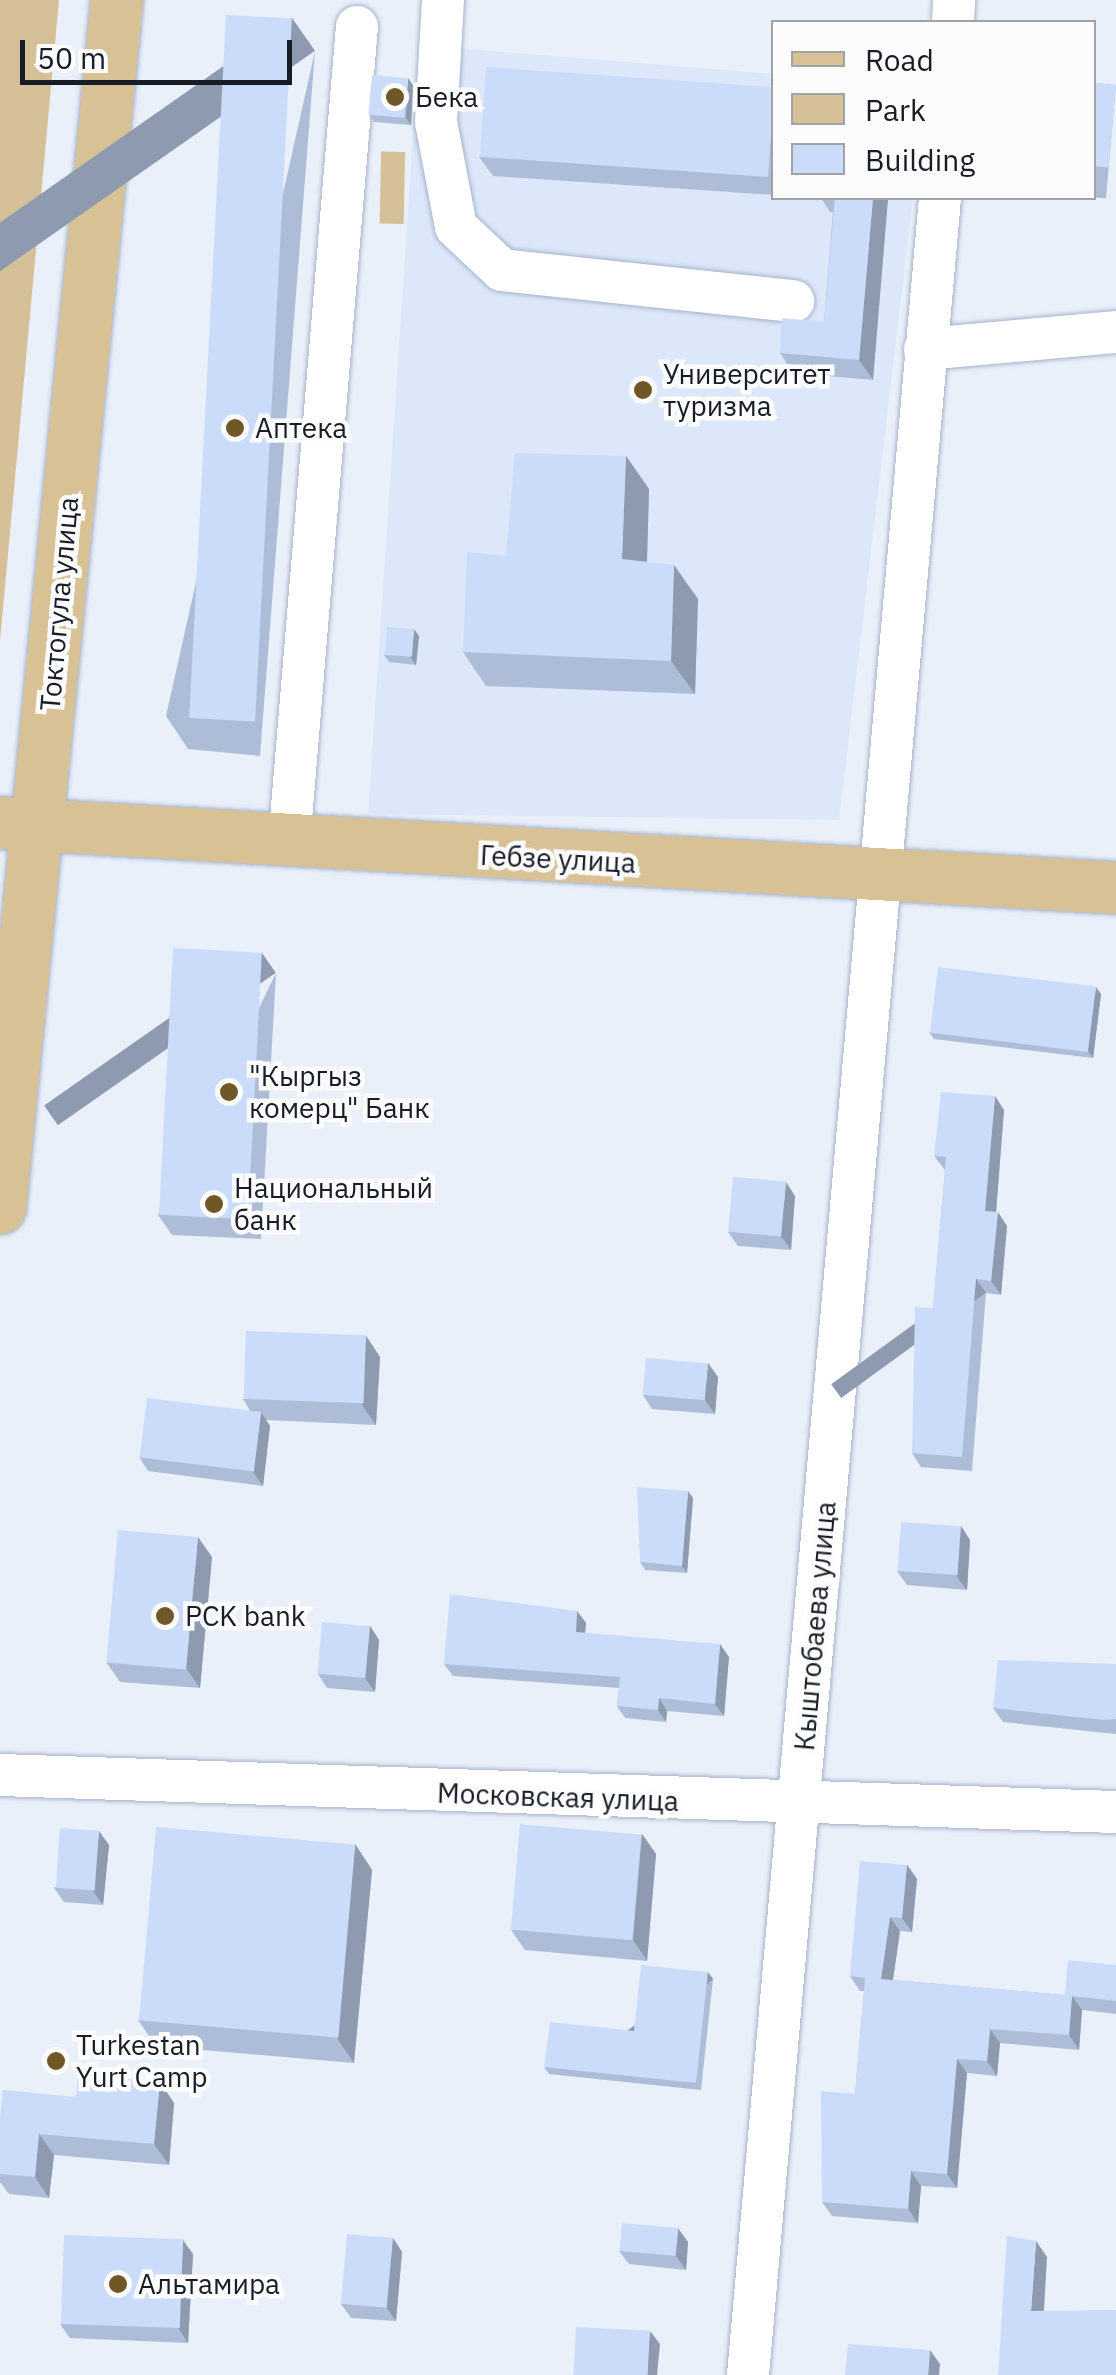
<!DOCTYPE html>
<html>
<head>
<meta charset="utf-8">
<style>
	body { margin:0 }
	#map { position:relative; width:1116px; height:2375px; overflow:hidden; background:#eaf0fa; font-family:"IBM Plex Sans",sans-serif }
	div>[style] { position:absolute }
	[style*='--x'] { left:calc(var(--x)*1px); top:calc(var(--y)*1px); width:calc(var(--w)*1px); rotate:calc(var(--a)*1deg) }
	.built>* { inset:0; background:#dce7fa }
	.green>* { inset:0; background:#d6c097; transform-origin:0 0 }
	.roads { filter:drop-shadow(0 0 2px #a5b3cb) drop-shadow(0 0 2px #a5b3cb) }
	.minor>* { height:42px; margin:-21px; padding:0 21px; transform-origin:21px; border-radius:21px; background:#fff }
	.major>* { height:52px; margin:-26px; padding:0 26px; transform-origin:26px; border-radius:26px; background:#d7c195 }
	.wall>* { inset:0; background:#aebdd7; transform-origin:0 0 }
	.shaded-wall>* { inset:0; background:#8d9aaf; transform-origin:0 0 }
	.building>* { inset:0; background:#cadcfa; transform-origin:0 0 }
	.dots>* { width:28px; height:28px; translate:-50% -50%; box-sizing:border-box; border:5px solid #fcfcfc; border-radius:50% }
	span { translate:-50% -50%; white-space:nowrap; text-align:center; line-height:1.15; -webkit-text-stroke:9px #fcfcfc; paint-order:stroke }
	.poi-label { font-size:28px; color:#171c25 }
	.left { translate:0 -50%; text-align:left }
	.street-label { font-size:28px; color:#171c25 }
	.legend { position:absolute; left:771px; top:20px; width:325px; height:180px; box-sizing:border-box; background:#fcfcfc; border:2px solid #a0a2a6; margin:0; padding:12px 18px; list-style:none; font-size:30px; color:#171c25 }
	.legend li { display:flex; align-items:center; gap:20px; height:50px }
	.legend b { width:50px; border:2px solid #a0a2a6 }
	.scale { position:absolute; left:20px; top:40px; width:272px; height:45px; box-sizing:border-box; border:5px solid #171c25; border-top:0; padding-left:12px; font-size:30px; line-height:35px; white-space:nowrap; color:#171c25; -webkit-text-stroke:8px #fcfcfc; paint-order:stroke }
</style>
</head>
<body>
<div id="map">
	<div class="built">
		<div style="clip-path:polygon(419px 45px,773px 74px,774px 198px,913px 198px,839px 820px,368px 814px)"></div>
	</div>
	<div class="green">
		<div style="clip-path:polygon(0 0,59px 0,0 641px)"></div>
		<div style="left:405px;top:152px;width:72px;height:24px;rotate:91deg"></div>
	</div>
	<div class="roads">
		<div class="minor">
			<div style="--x:443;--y:0;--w:122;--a:93.3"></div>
			<div style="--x:436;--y:122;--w:107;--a:79.2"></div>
			<div style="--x:456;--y:227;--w:63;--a:43.1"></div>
			<div style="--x:502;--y:270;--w:293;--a:6.1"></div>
			<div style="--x:953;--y:22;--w:22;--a:-87"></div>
			<div style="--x:925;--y:349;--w:192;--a:-5.1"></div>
			<div style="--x:289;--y:843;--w:819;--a:-85.24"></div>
			<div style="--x:0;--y:1775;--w:1117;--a:1.9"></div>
			<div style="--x:748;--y:2375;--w:2185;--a:-84.96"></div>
		</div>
		<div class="major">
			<div style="--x:0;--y:823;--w:1118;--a:3.33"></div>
			<div style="--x:0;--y:1208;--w:1214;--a:-84.47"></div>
		</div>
	</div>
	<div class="wall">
		<div style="clip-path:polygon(315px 51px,260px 756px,188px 749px,166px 716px)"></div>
		<div style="left:1094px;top:83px;width:22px;height:114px;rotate:5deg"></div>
		<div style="clip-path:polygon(413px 85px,411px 125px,374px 122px,369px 115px)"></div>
		<div style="clip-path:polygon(774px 87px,774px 195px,493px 176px,479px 157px)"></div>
		<div style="clip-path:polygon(810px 198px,888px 198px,873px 380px,793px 373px,780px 353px,824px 322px,833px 212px,830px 212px,821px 198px)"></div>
		<div style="clip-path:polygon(626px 456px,649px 489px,647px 562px,698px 599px,695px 694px,486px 686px,463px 652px,506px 556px)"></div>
		<div style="clip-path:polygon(419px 636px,416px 665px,389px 662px,384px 655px)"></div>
		<div style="clip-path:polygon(276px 973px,261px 1239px,172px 1235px,158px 1215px)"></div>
		<div style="clip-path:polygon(1101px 994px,1093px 1058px,934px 1039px,929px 1032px)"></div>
		<div style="clip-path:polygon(1004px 1110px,996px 1212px,1007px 1226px,1001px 1295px,986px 1293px,972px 1471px,921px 1467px,912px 1453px,933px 1308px,945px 1170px,934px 1156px)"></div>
		<div style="clip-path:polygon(795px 1196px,791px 1250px,738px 1246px,728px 1232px)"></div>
		<div style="clip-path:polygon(366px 1336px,380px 1357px,376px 1425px,266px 1420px,270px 1426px,263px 1486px,148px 1471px,139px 1457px,250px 1411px,243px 1399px)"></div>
		<div style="clip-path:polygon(718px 1377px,715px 1414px,652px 1409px,643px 1395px)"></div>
		<div style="clip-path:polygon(693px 1498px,687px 1573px,645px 1570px,640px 1562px)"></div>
		<div style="clip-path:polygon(961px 1526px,970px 1540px,967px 1590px,907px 1585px,897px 1571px)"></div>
		<div style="clip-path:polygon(212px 1557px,200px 1688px,120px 1682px,106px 1662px)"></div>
		<div style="clip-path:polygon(577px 1611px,586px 1623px,585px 1633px,729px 1657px,724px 1716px,667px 1711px,666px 1722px,625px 1718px,617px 1706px,619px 1688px,453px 1676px,444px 1664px)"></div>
		<div style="clip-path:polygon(370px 1626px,379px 1640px,375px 1692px,327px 1688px,318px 1674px)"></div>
		<div style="clip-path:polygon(1116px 1664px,1116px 1734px,1003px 1722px,993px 1708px)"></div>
		<div style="clip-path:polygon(642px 1834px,656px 1854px,647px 1961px,525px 1950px,511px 1930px)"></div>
		<div style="clip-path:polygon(355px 1844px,372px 1870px,354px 2063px,156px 2046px,138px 2020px)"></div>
		<div style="clip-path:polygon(109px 1845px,103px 1905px,64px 1902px,54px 1888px)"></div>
		<div style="clip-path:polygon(907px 1865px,917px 1879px,912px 1932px,900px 1931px,893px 1980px,1065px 1995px,1116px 1965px,1116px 2014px,1082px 2010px,1079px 2050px,1000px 2043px,997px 2076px,967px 2073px,957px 2188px,921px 2186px,918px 2223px,832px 2216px,822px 2202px,855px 2094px,864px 1991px,860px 1991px,850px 1976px)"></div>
		<div style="clip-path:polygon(713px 1979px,701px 2090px,549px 2074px,544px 2067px,634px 2031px)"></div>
		<div style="clip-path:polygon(160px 2082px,174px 2103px,169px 2165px,54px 2155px,49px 2198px,9px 2194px,0 2182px,0 2116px,76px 2097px)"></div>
		<div style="clip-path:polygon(393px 2238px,402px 2252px,396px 2321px,351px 2318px,341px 2304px)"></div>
		<div style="clip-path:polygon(688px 2242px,686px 2270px,629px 2264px,619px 2251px)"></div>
		<div style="clip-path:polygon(193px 2254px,188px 2343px,70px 2338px,60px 2324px)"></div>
	</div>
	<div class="shaded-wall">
		<div style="left:292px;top:18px;width:40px;height:707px;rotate:55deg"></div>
		<div style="clip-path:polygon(408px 78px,413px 85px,411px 125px,406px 118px)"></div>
		<div style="clip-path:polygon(873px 198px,888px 198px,873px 380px,859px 360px)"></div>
		<div style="clip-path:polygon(626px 456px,649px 489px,646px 593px,622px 559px)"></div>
		<div style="clip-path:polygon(674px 565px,698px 599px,695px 694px,671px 661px)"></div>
		<div style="clip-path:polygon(414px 629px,419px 636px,416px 665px,411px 658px)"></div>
		<div style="left:262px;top:953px;width:24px;height:266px;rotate:55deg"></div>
		<div style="clip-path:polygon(1096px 987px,1101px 994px,1093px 1058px,1088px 1051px)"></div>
		<div style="clip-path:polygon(995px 1096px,1004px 1110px,995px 1225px,985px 1211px)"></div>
		<div style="clip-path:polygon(786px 1182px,795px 1196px,791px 1250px,781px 1236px)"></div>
		<div style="clip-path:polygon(998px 1212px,1007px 1226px,1001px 1295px,991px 1281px)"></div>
		<div style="left:976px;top:1279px;width:17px;height:179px;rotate:54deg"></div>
		<div style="clip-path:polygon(366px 1336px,380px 1357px,376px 1425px,362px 1405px)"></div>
		<div style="clip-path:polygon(708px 1363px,718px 1377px,715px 1414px,705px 1400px)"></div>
		<div style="clip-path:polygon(261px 1412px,270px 1426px,263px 1486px,253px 1472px)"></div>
		<div style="clip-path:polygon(688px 1491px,693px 1498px,687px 1573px,682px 1566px)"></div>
		<div style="clip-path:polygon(961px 1526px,970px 1540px,967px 1590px,957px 1577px)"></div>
		<div style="clip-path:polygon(198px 1537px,212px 1557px,200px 1688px,186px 1668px)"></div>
		<div style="clip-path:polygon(577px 1611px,586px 1623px,584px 1644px,576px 1632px)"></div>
		<div style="clip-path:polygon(370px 1626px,379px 1640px,375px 1692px,365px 1678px)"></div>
		<div style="clip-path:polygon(720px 1644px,729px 1657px,724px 1716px,715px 1704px)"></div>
		<div style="clip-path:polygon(659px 1698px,667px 1711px,666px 1722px,658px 1710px)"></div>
		<div style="clip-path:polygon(99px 1831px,109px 1845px,103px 1905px,93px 1891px)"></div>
		<div style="clip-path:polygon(642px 1834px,656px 1854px,647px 1961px,633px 1940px)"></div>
		<div style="clip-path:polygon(355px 1844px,372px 1870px,354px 2063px,337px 2038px)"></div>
		<div style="clip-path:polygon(907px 1865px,917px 1879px,912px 1932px,902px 1918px)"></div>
		<div style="clip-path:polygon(890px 1917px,900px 1931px,891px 1993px,881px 1979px)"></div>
		<div style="left:708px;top:1972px;width:9px;height:112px;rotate:54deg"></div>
		<div style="clip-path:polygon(1072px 1996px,1082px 2010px,1079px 2050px,1069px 2035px)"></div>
		<div style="clip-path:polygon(990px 2029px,1000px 2043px,997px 2076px,987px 2061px)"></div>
		<div style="clip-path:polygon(957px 2059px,967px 2073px,957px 2188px,947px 2174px)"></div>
		<div style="clip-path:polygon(160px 2082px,174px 2103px,169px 2165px,154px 2144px)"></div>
		<div style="clip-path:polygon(39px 2134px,54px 2155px,49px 2198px,35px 2177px)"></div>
		<div style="clip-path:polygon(911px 2171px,921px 2186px,918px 2223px,908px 2209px)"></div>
		<div style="clip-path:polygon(678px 2228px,688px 2242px,686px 2270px,676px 2256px)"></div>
		<div style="clip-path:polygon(393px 2238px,402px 2252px,396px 2321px,386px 2307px)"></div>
		<div style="clip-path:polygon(183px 2240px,193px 2254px,188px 2343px,179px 2329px)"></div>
		<div style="clip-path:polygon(1036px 2241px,1047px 2257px,1043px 2327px,1031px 2311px)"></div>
		<div style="clip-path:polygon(650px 2331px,660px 2344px,657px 2375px,646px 2375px)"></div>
		<div style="clip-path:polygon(930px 2350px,940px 2364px,939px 2375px,928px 2375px)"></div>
	</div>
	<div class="building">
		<div style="left:226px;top:15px;width:66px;height:704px;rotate:3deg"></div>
		<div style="left:486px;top:67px;width:289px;height:90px;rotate:4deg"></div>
		<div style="left:372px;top:75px;width:36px;height:40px;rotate:5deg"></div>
		<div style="left:1094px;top:83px;width:22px;height:83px;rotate:5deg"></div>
		<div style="clip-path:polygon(835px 198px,873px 198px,859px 360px,780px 353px,782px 318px,824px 322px)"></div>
		<div style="clip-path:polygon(515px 453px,626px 456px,622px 559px,674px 565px,671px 661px,463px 652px,467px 552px,506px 556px)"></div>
		<div style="left:387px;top:627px;width:27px;height:28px;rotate:4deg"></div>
		<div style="left:173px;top:948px;width:89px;height:267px;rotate:3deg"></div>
		<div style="left:938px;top:967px;width:159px;height:66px;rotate:7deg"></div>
		<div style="clip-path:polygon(941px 1092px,995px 1096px,985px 1211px,998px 1212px,991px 1281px,976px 1279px,962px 1457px,912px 1453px,915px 1307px,933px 1308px,946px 1157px,934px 1156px)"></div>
		<div style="left:733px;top:1177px;width:53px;height:55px;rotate:5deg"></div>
		<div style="left:246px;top:1331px;width:120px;height:68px;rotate:2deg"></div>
		<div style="left:646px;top:1358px;width:62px;height:37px;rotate:5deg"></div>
		<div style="left:147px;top:1398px;width:115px;height:60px;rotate:7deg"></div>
		<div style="clip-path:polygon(637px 1487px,688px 1491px,682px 1566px,640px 1562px)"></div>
		<div style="left:901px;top:1522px;width:60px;height:49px;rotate:4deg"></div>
		<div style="left:118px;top:1530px;width:80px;height:133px;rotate:5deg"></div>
		<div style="clip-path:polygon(450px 1594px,577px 1611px,576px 1632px,720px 1644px,715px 1704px,659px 1698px,658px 1710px,617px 1706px,620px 1677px,444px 1664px)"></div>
		<div style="left:322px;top:1622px;width:48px;height:52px;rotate:5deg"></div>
		<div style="clip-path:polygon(998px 1660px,1116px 1664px,1116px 1719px,1104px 1720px,993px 1708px)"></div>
		<div style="left:520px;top:1824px;width:122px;height:106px;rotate:5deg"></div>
		<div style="left:156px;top:1827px;width:200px;height:194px;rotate:5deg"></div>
		<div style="left:60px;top:1828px;width:39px;height:60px;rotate:4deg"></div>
		<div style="clip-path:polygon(860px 1861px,907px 1865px,902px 1918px,890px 1917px,881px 1979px,1065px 1995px,1068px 1960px,1116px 1965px,1116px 2001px,1072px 1996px,1069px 2035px,990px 2029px,987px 2061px,957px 2059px,947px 2174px,911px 2171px,908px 2209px,822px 2202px,821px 2091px,855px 2094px,865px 1978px,850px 1976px)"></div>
		<div style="clip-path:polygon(641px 1965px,708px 1972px,696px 2083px,544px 2067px,550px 2022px,634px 2031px)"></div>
		<div style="clip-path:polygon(78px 2075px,160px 2082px,154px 2144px,39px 2134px,35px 2177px,0 2174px,0 2116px,3px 2090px,76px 2097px)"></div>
		<div style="left:622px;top:2223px;width:56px;height:28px;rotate:5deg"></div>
		<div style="left:347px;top:2234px;width:46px;height:70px;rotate:5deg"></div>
		<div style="left:64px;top:2235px;width:119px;height:89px;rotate:2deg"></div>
		<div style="clip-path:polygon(1007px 2236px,1036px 2241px,1031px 2311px,1116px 2310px,1116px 2375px,998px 2375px)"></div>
		<div style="left:576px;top:2327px;width:74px;height:48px;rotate:3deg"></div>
		<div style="clip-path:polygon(848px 2344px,930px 2350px,928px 2375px,845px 2375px)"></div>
	</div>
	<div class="dots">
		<div style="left:395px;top:97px;background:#6f5727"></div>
		<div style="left:643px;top:390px;background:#6f5727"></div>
		<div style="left:235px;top:428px;background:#6f5727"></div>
		<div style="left:229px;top:1092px;background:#6f5727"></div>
		<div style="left:214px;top:1204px;background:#6f5727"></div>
		<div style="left:165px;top:1616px;background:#6f5727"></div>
		<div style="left:56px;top:2061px;background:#6f5727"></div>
		<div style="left:118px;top:2284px;background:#6f5727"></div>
	</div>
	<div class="poi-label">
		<span class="left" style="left:415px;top:97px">Бека</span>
		<span class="left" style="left:663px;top:390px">Университет<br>туризма</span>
		<span class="left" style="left:255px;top:428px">Аптека</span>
		<span class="left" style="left:249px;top:1092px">"Кыргыз<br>комерц" Банк</span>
		<span class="left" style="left:234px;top:1204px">Национальный<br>банк</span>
		<span class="left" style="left:185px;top:1616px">PCK bank</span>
		<span class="left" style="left:76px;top:2061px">Turkestan<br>Yurt Camp</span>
		<span class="left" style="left:138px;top:2284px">Альтамира</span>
	</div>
	<div class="street-label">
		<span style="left:59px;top:604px;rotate:-85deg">Токтогула улица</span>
		<span style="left:558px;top:859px;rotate:3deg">Гебзе улица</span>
		<span style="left:815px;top:1626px;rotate:-85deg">Кыштобаева улица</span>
		<span style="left:558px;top:1797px;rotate:2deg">Московская улица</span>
	</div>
	<ul class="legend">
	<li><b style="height:12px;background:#d7c195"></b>Road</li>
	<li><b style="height:28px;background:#d6c097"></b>Park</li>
	<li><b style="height:28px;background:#cadcfa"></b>Building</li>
	</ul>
	<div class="scale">50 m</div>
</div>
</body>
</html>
